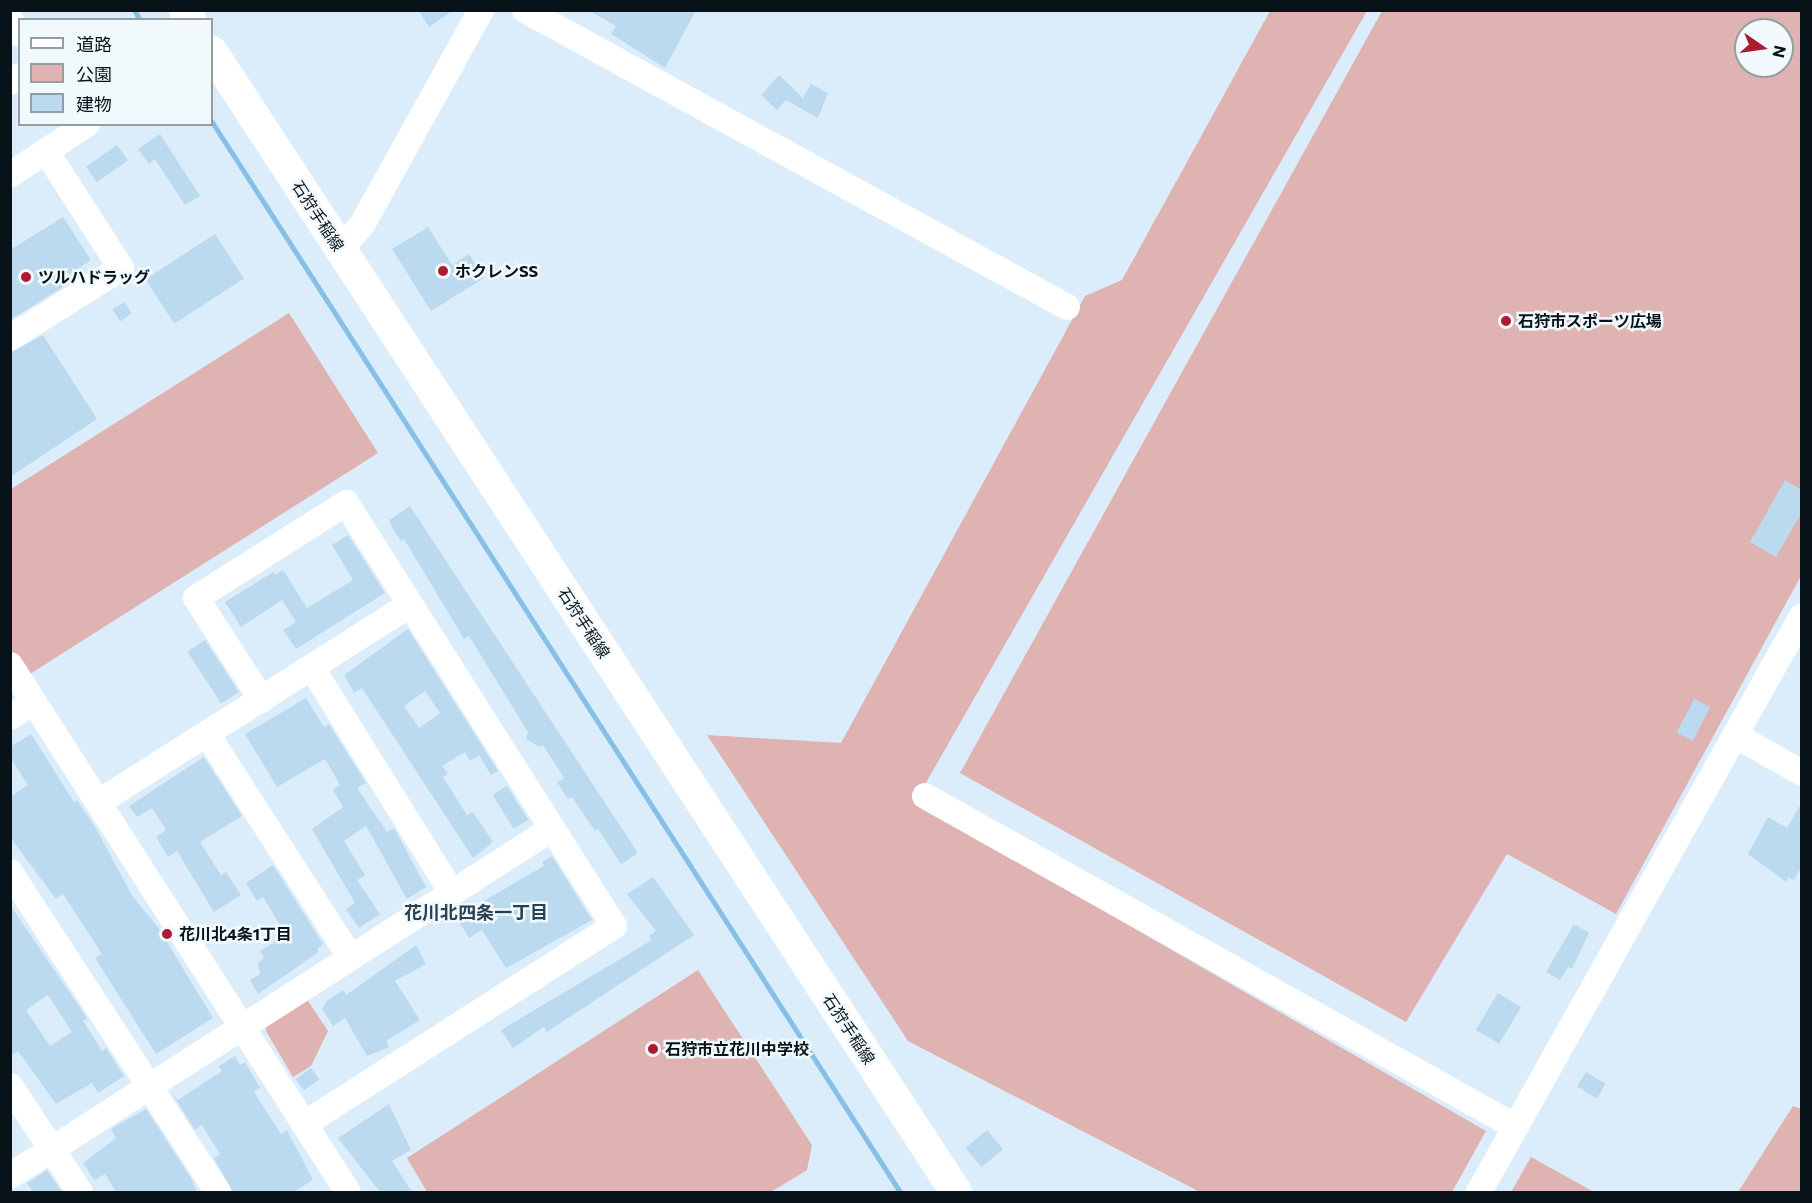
<!DOCTYPE html>
<html>
<head>
<meta charset="utf-8">
<style>
	body { margin:0 }
	#map { position:relative; width:1812px; height:1203px; overflow:hidden; background:#dbedfa; font-family:Commissioner,"Noto Sans JP",sans-serif }
	div>[style] { position:absolute }
	[style*='--x'] { left:calc(var(--x)*1px); top:calc(var(--y)*1px); width:calc(var(--w)*1px); rotate:calc(var(--a)*1deg) }
	.green>* { inset:0; background:#dfb3b1 }
	.stream>* { height:5px; margin:-2.5px; padding:0 2.5px; transform-origin:2.5px; border-radius:2.5px; background:#87c0e7 }
	.building>* { inset:0; background:#bbdaef; transform-origin:0 0 }
	.minor>* { height:26px; margin:-13px; padding:0 13px; transform-origin:13px; border-radius:13px; background:#fff }
	.major>* { height:32px; margin:-16px; padding:0 16px; transform-origin:16px; border-radius:16px; background:#fff }
	.dots>* { width:16px; height:16px; translate:-50% -50%; box-sizing:border-box; border:3px solid #f2f9fd; border-radius:50% }
	span { translate:-50% -50%; white-space:nowrap; text-align:center; line-height:1.15; -webkit-text-stroke:5px #f2f9fd; paint-order:stroke }
	.street-label { font-size:16px; color:#071219 }
	.poi-label { font-size:16px; color:#071219; font-weight:700 }
	.left { translate:0 -50%; text-align:left }
	.neighbourhood-label { font-size:18px; color:#274152; font-weight:700 }
	.frame { position:absolute; inset:0; border:12px solid #071219; pointer-events:none }
	.legend { position:absolute; left:18px; top:18px; width:195px; height:108px; box-sizing:border-box; background:#f2f9fd; border:2px solid #949da2; margin:0; padding:8px 10px; list-style:none; font-size:18px; color:#071219 }
	.legend li { display:flex; align-items:center; gap:12px; height:30px }
	.legend b { width:30px; border:2px solid #949da2 }
	.north { position:absolute; left:1734px; top:18px; width:60px; height:60px; box-sizing:border-box; background:#f2f9fd; border:2px solid #949da2; border-radius:50%; rotate:103deg; font-size:16px; font-weight:700; line-height:24px; text-align:center; color:#071219 }
	.north::after { content:''; display:block; margin:auto; width:21px; height:27px; background:#ae1a30; clip-path:polygon(50% 0,100% 100%,50% 72%,0 100%) }
</style>
</head>
<body>
<div id="map">
	<div class="green">
		<div style="clip-path:polygon(1270px 11px,1367px 11px,915px 802px,1486px 1131px,1452px 1192px,1200px 1192px,908px 1041px,707px 735px,841px 743px,1085px 296px,1122px 280px)"></div>
		<div style="clip-path:polygon(evenodd,1382px 11px,1801px 11px,1801px 576px,1616px 914px,1507px 854px,1406px 1022px,960px 773px,1382px 11px,1746px 30px,1782px 30px,1782px 66px,1746px 66px,1746px 30px)"></div>
		<div style="clip-path:polygon(289px 313px,378px 453px,11px 686px,11px 489px)"></div>
		<div style="clip-path:polygon(698px 970px,812px 1145px,807px 1170px,771px 1192px,427px 1192px,407px 1158px)"></div>
		<div style="clip-path:polygon(306px 998px,328px 1031px,311px 1066px,293px 1077px,266px 1031px,266px 1024px)"></div>
		<div style="clip-path:polygon(1793px 1106px,1801px 1109px,1801px 1192px,1738px 1192px)"></div>
		<div style="clip-path:polygon(1531px 1157px,1594px 1192px,1511px 1192px)"></div>
	</div>
	<div class="stream">
		<div style="--x:134;--y:10;--w:12;--a:59"></div>
		<div style="--x:212;--y:122;--w:1272;--a:57.26"></div>
	</div>
	<div class="building">
		<div style="clip-path:polygon(418px 10px,454px 10px,429px 27px)"></div>
		<div style="clip-path:polygon(588px 10px,696px 10px,665px 68px,611px 34px,616px 26px)"></div>
		<div style="clip-path:polygon(779px 75px,803px 98px,811px 84px,828px 93px,818px 118px,786px 100px,777px 110px,761px 95px)"></div>
		<div style="clip-path:polygon(160px 134px,200px 196px,185px 205px,155px 159px,149px 164px,138px 149px)"></div>
		<div style="left:117px;top:145px;width:19px;height:38px;rotate:55deg"></div>
		<div style="clip-path:polygon(63px 217px,91px 260px,70px 274px,74px 280px,10px 320px,10px 250px)"></div>
		<div style="clip-path:polygon(428px 227px,452px 265px,469px 254px,484px 278px,431px 311px,392px 249px)"></div>
		<div style="left:215px;top:234px;width:53px;height:83px;rotate:57deg"></div>
		<div style="left:124px;top:302px;width:14px;height:14px;rotate:56deg"></div>
		<div style="clip-path:polygon(43px 335px,97px 419px,10px 477px,10px 353px)"></div>
		<div style="clip-path:polygon(1785px 480px,1802px 490px,1802px 512px,1776px 557px,1750px 542px)"></div>
		<div style="clip-path:polygon(410px 506px,638px 853px,621px 864px,598px 829px,595px 831px,572px 797px,568px 799px,557px 782px,564px 778px,543px 745px,539px 747px,526px 739px,528px 732px,469px 636px,464px 639px,404px 539px,401px 541px,393px 529px,389px 520px)"></div>
		<div style="clip-path:polygon(348px 535px,385px 593px,296px 649px,283px 630px,296px 622px,282px 600px,241px 627px,225px 602px,273px 572px,275px 575px,283px 570px,307px 608px,353px 580px,332px 545px)"></div>
		<div style="clip-path:polygon(evenodd,408px 629px,498px 771px,491px 775px,479px 755px,470px 761px,465px 752px,442px 766px,448px 774px,443px 777px,467px 815px,473px 812px,493px 842px,473px 858px,362px 688px,354px 693px,344px 675px,408px 629px,425px 691px,440px 713px,419px 728px,404px 706px,425px 691px)"></div>
		<div style="left:205px;top:640px;width:62px;height:21px;rotate:57deg"></div>
		<div style="clip-path:polygon(306px 698px,324px 727px,329px 724px,366px 783px,357px 788px,387px 832px,394px 828px,426px 887px,407px 899px,366px 826px,344px 841px,365px 875px,357px 880px,380px 914px,359px 928px,346px 909px,355px 903px,312px 829px,343px 807px,333px 790px,340px 785px,325px 759px,277px 787px,245px 734px)"></div>
		<div style="left:1694px;top:699px;width:18px;height:38px;rotate:27deg"></div>
		<div style="clip-path:polygon(31px 734px,74px 802px,77px 800px,95px 827px,133px 897px,158px 927px,213px 1018px,156px 1054px,95px 958px,102px 954px,63px 894px,56px 899px,10px 837px,10px 797px,28px 785px,10px 757px,10px 747px)"></div>
		<div style="clip-path:polygon(204px 757px,242px 816px,200px 842px,221px 875px,226px 872px,241px 895px,214px 912px,177px 851px,168px 857px,156px 837px,166px 830px,152px 808px,137px 817px,129px 806px)"></div>
		<div style="left:507px;top:786px;width:40px;height:17px;rotate:58deg"></div>
		<div style="clip-path:polygon(1802px 802px,1802px 866px,1794px 880px,1788px 877px,1786px 882px,1748px 854px,1768px 817px,1787px 828px)"></div>
		<div style="clip-path:polygon(552px 856px,592px 920px,506px 968px,482px 930px,469px 938px,456px 917px,544px 866px,542px 862px)"></div>
		<div style="clip-path:polygon(273px 865px,323px 944px,317px 949px,319px 952px,258px 994px,250px 980px,260px 974px,258px 963px,264px 957px,260px 951px,286px 935px,263px 897px,257px 901px,246px 883px)"></div>
		<div style="clip-path:polygon(653px 877px,694px 935px,547px 1032px,544px 1027px,513px 1048px,501px 1030px,652px 940px,649px 936px,656px 931px,627px 894px)"></div>
		<div style="clip-path:polygon(evenodd,10px 905px,87px 1018px,83px 1021px,102px 1051px,106px 1048px,124px 1076px,98px 1093px,92px 1083px,56px 1104px,18px 1051px,10px 1056px,10px 905px,48px 995px,72px 1032px,50px 1046px,26px 1010px,48px 995px)"></div>
		<div style="clip-path:polygon(1574px 924px,1589px 933px,1572px 969px,1568px 967px,1560px 980px,1546px 972px)"></div>
		<div style="clip-path:polygon(416px 945px,426px 964px,395px 981px,420px 1020px,386px 1041px,389px 1047px,367px 1056px,345px 1018px,333px 1026px,322px 1009px,327px 1001px,343px 990px,346px 995px)"></div>
		<div style="left:1498px;top:993px;width:27px;height:43px;rotate:31deg"></div>
		<div style="clip-path:polygon(235px 1056px,240px 1065px,245px 1062px,260px 1088px,254px 1092px,281px 1134px,287px 1130px,313px 1180px,293px 1192px,233px 1192px,214px 1158px,220px 1154px,202px 1125px,195px 1130px,172px 1093px,178px 1100px,222px 1071px,219px 1066px)"></div>
		<div style="left:311px;top:1068px;width:14px;height:19px;rotate:54deg"></div>
		<div style="left:1586px;top:1072px;width:23px;height:17px;rotate:31deg"></div>
		<div style="clip-path:polygon(389px 1104px,411px 1150px,392px 1161px,412px 1192px,380px 1192px,338px 1138px)"></div>
		<div style="clip-path:polygon(146px 1109px,191px 1178px,197px 1192px,116px 1192px,105px 1174px,94px 1180px,83px 1163px,116px 1138px,111px 1129px)"></div>
		<div style="left:987px;top:1130px;width:25px;height:28px;rotate:50deg"></div>
		<div style="clip-path:polygon(47px 1170px,62px 1192px,33px 1192px,27px 1183px)"></div>
	</div>
	<div class="minor">
		<div style="--x:525;--y:10;--w:618;--a:28.72"></div>
		<div style="--x:10;--y:20;--w:17;--a:54"></div>
		<div style="--x:10;--y:82;--w:12;--a:-31"></div>
		<div style="--x:10;--y:175;--w:92;--a:-33.5"></div>
		<div style="--x:340;--y:250;--w:33;--a:-49"></div>
		<div style="--x:362;--y:225;--w:246;--a:-61"></div>
		<div style="--x:10;--y:338;--w:131;--a:-32.2"></div>
		<div style="--x:121;--y:268;--w:139;--a:-122.7"></div>
		<div style="--x:10;--y:665;--w:626;--a:57.33"></div>
		<div style="--x:312;--y:668;--w:265;--a:58.1"></div>
		<div style="--x:262;--y:700;--w:121;--a:-122.9"></div>
		<div style="--x:196;--y:598;--w:178;--a:-32.3"></div>
		<div style="--x:346;--y:503;--w:501;--a:57.64"></div>
		<div style="--x:614;--y:926;--w:368;--a:147.4"></div>
		<div style="--x:10;--y:717;--w:28;--a:-32"></div>
		<div style="--x:207;--y:734;--w:266;--a:57.3"></div>
		<div style="--x:1735;--y:735;--w:77;--a:29.6"></div>
		<div style="--x:925;--y:796;--w:677;--a:29.25"></div>
		<div style="--x:99;--y:802;--w:368;--a:-32.4"></div>
		<div style="--x:10;--y:872;--w:382;--a:57"></div>
		<div style="--x:10;--y:1086;--w:127;--a:56.6"></div>
		<div style="--x:10;--y:1176;--w:641;--a:-32.65"></div>
		<div style="--x:1479;--y:1192;--w:660;--a:-60.72"></div>
	</div>
	<div class="major">
		<div style="--x:185;--y:10;--w:11;--a:63"></div>
		<div style="--x:212;--y:52;--w:1361;--a:56.87"></div>
	</div>
	<div class="dots">
		<div style="left:443px;top:271px;background:#ae1a30"></div>
		<div style="left:26px;top:277px;background:#ae1a30"></div>
		<div style="left:1506px;top:321px;background:#ae1a30"></div>
		<div style="left:167px;top:934px;background:#ae1a30"></div>
		<div style="left:653px;top:1049px;background:#ae1a30"></div>
	</div>
	<div class="street-label">
		<span style="left:318px;top:216px;rotate:57deg">石狩手稲線</span>
		<span style="left:584px;top:623px;rotate:57deg">石狩手稲線</span>
		<span style="left:849px;top:1029px;rotate:57deg">石狩手稲線</span>
	</div>
	<div class="poi-label">
		<span class="left" style="left:455px;top:271px">ホクレンSS</span>
		<span class="left" style="left:38px;top:277px">ツルハドラッグ</span>
		<span class="left" style="left:1518px;top:321px">石狩市スポーツ広場</span>
		<span class="left" style="left:179px;top:934px">花川北4条1丁目</span>
		<span class="left" style="left:665px;top:1049px">石狩市立花川中学校</span>
	</div>
	<div class="neighbourhood-label">
		<span style="left:476px;top:912px">花川北四条一丁目</span>
	</div>
	<div class="frame"></div>
	<ul class="legend">
	<li><b style="height:8px;background:#fff"></b>道路</li>
	<li><b style="height:16px;background:#dfb3b1"></b>公園</li>
	<li><b style="height:16px;background:#bbdaef"></b>建物</li>
	</ul>
	<div class="north">N</div>
</div>
</body>
</html>
